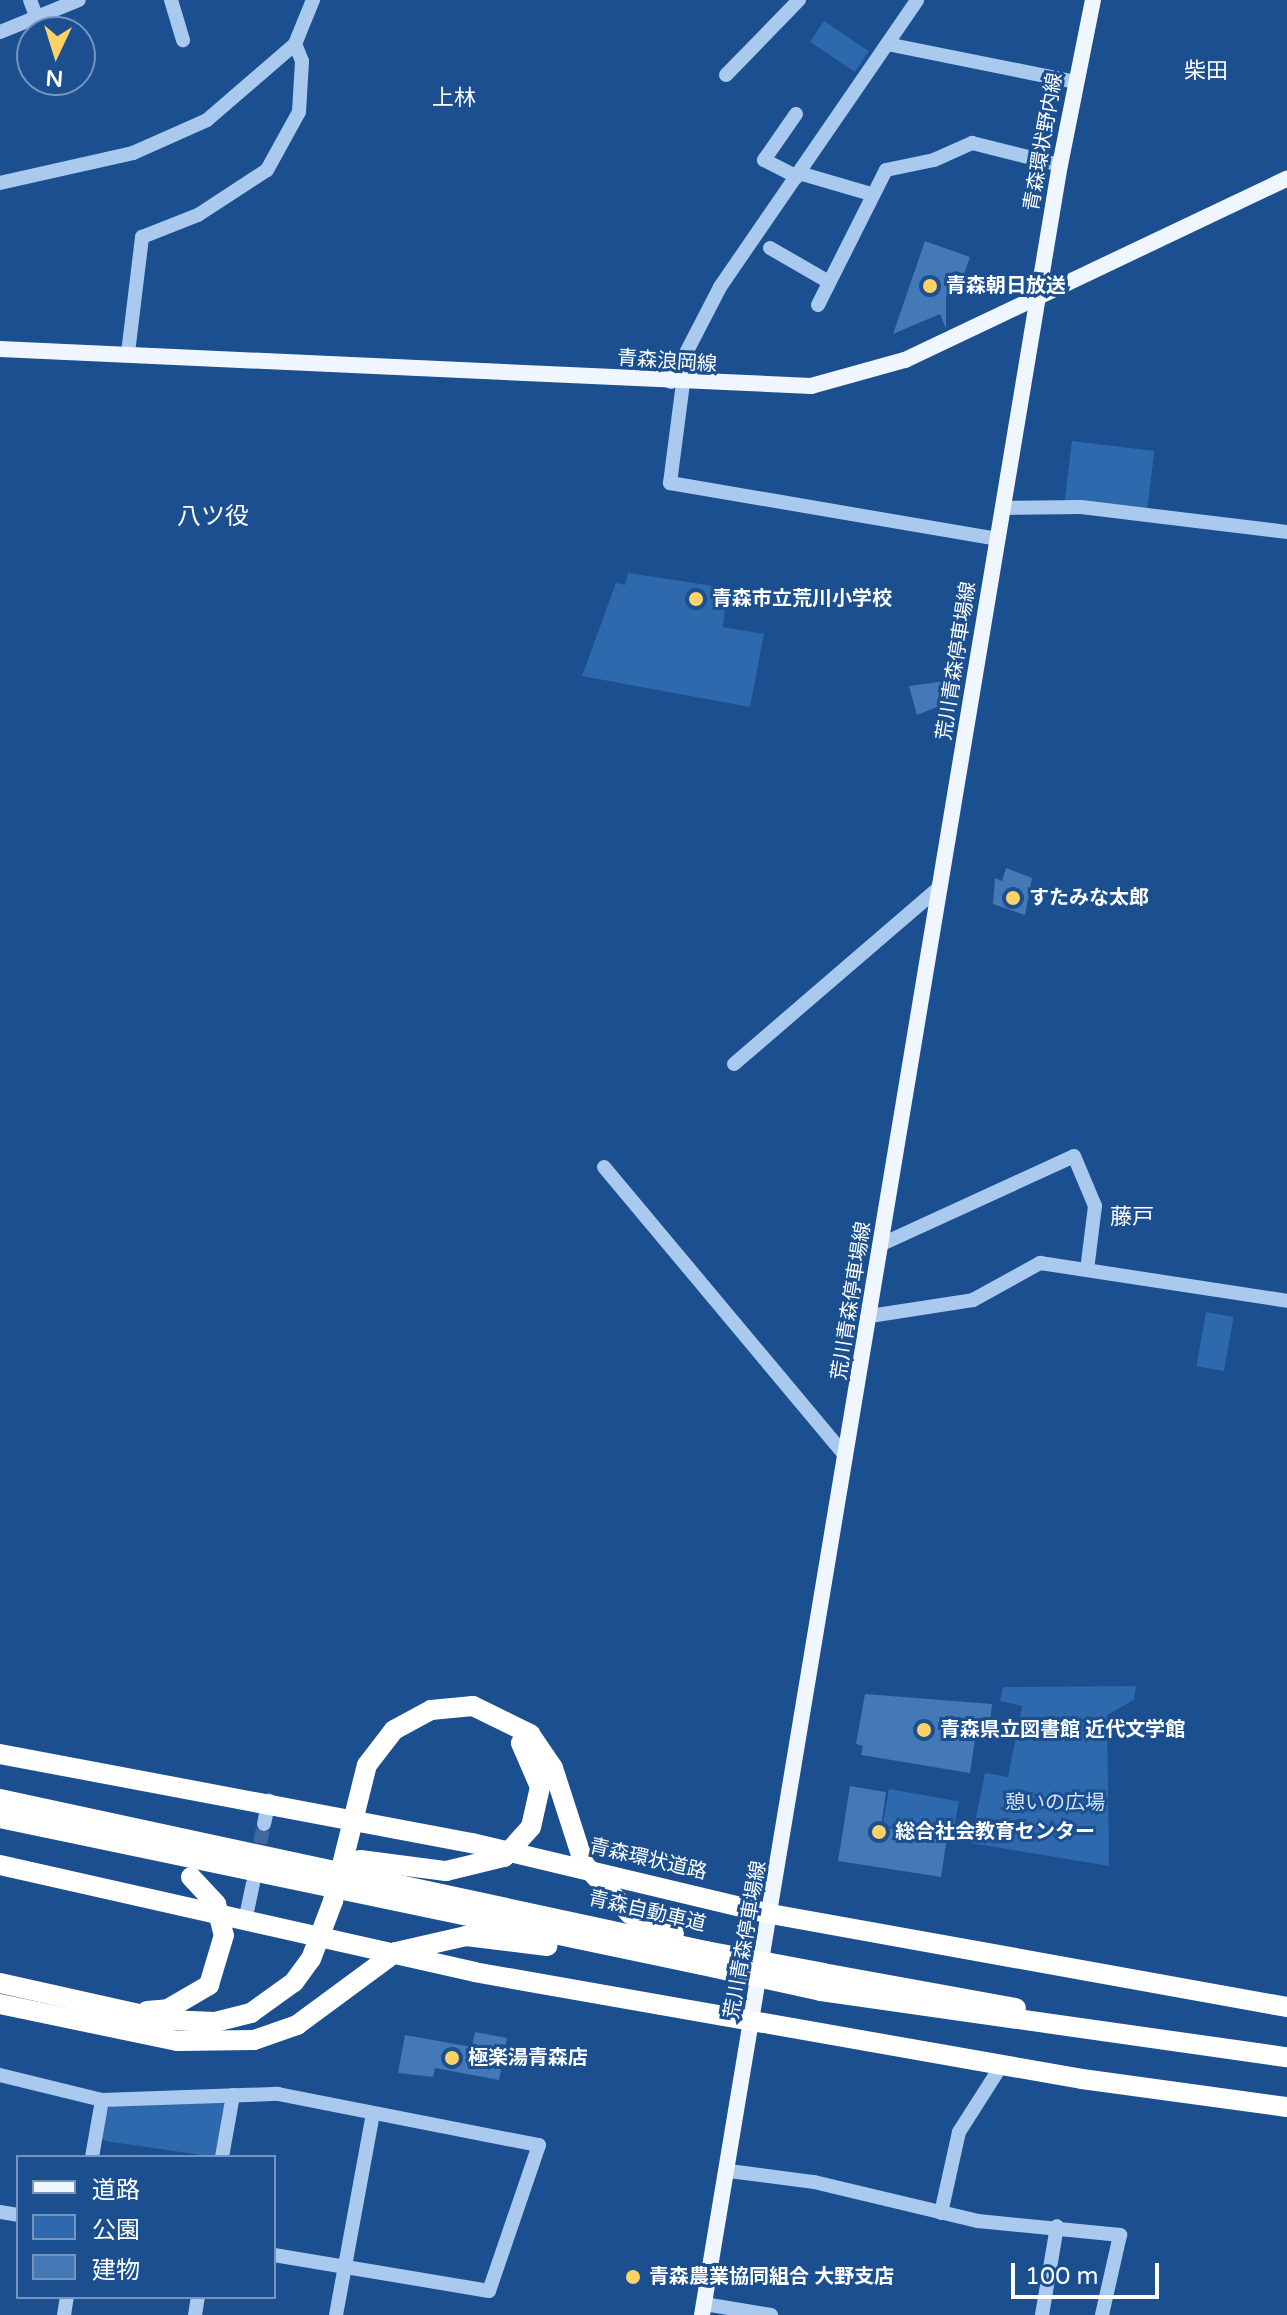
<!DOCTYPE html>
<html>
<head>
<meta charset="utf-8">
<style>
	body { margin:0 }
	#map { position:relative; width:1287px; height:2315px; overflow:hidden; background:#1b4f8f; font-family:"Varela Round","Noto Sans JP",sans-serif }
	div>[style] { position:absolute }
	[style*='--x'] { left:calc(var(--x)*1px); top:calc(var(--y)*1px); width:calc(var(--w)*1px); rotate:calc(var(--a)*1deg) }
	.green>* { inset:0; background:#2e69ad; transform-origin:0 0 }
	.building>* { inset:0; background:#4478b7 }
	.minor-tunnel>* { height:14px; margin-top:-7px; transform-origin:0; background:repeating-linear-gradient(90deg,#3d69a0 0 14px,transparent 0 21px) }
	.minor>* { height:14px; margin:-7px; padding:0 7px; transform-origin:7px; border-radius:7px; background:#a9c9ee }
	.major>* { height:16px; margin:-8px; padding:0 8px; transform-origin:8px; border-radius:8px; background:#f0f6ff }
	.highway>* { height:20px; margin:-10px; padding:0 10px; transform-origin:10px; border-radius:10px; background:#fff }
	.highway-bridge>* { height:20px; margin:-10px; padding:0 10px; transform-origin:10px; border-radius:10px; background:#fff }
	.dots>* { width:22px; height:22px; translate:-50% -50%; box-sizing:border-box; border:4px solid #1b4f8f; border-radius:50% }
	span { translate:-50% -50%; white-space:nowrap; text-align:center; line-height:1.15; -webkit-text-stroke:6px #1b4f8f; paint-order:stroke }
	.street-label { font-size:20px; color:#fff }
	.poi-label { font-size:20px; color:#fff; font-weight:700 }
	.left { translate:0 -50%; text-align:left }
	.park-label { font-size:20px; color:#cfe3fa }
	.neighbourhood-label { font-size:22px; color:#fff }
	.quarter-label { font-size:24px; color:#fff }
	.legend { position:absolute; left:16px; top:2155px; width:260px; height:144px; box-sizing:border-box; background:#1b4f8f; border:2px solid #7695bc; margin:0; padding:10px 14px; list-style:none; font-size:24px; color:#fff }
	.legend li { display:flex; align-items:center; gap:16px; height:40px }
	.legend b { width:40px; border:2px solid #7695bc }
	.north { position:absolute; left:16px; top:16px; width:80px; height:80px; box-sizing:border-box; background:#1b4f8f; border:2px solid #7695bc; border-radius:50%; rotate:184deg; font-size:22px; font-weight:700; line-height:32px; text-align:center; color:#fff }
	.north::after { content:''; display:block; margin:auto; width:28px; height:36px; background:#ffd166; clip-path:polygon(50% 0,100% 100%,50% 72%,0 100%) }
	.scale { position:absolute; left:1011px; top:2263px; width:148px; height:36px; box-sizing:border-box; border:4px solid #fff; border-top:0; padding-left:10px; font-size:24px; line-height:28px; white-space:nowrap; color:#fff; -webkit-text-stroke:6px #1b4f8f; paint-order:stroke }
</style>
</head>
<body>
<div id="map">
	<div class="green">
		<div style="left:824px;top:21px;width:54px;height:25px;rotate:34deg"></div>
		<div style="left:1072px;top:441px;width:83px;height:62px;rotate:7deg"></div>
		<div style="clip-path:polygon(628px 573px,727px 588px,723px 627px,764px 634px,750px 707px,582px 676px,616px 583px,625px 585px)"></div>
		<div style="left:1206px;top:1312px;width:28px;height:55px;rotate:10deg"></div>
		<div style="clip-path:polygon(1136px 1686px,1134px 1700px,1107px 1715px,1109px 1866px,971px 1843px,985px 1773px,1008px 1777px,1022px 1706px,1000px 1701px,1003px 1687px)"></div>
		<div style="left:889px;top:1789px;width:71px;height:37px;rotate:10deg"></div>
		<div style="clip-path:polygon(220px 2099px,226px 2106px,215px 2157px,105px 2141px,100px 2135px,110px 2104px)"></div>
	</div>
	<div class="building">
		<div style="clip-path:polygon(925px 241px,970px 257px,964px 274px,955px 271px,946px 297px,946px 329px,940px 314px,893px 334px)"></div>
		<div style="clip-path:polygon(939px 682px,959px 690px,956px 709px,947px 708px,949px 702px,917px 715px,909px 686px)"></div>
		<div style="clip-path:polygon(1006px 868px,1032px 878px,1025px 915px,993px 904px,995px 878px,1002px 881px)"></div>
		<div style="clip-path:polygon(865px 1694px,992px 1704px,988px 1741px,975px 1739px,970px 1773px,861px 1755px,863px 1746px,856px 1744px)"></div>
		<div style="clip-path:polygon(850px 1786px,886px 1792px,881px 1827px,947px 1837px,941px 1877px,838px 1861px)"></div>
		<div style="clip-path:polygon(475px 2032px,507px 2038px,499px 2080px,435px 2068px,433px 2077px,398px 2073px,405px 2035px,472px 2047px)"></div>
	</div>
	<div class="minor-tunnel">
		<div style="--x:256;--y:1864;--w:41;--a:-78.7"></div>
	</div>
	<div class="minor">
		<div style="--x:30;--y:0;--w:19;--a:69"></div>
		<div style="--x:171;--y:0;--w:42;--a:73.3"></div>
		<div style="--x:0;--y:32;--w:85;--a:-22.1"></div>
		<div style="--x:887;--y:44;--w:192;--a:11.4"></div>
		<div style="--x:726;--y:75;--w:105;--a:-45.8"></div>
		<div style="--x:796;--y:114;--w:56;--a:124.8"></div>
		<div style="--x:764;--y:160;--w:37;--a:27"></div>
		<div style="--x:799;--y:173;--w:75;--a:16.3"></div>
		<div style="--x:0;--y:183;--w:136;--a:-12.7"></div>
		<div style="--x:133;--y:153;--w:81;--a:-24"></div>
		<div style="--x:207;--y:120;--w:116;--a:-40.8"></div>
		<div style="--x:295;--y:44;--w:48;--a:-67.8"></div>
		<div style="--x:770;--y:248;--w:68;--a:30"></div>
		<div style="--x:818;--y:305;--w:151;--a:-63.3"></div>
		<div style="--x:886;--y:170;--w:49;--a:-11.8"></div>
		<div style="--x:934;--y:160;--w:42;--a:-24.1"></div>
		<div style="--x:972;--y:143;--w:91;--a:14"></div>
		<div style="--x:128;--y:353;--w:117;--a:-83.1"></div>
		<div style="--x:142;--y:237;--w:60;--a:-21.4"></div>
		<div style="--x:198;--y:215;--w:82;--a:-33.1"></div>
		<div style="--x:267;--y:170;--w:66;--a:-61.1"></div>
		<div style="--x:299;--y:112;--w:51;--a:-86.6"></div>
		<div style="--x:302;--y:61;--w:18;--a:-112"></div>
		<div style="--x:671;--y:382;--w:107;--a:-62.7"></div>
		<div style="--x:720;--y:287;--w:348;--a:-55.5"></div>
		<div style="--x:683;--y:383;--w:101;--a:97.4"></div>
		<div style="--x:670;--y:483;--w:332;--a:9.7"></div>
		<div style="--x:1003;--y:508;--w:78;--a:-0.7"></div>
		<div style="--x:1081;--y:507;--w:208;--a:6.9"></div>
		<div style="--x:734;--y:1064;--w:272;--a:-40.7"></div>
		<div style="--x:604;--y:1167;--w:377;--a:50.1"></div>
		<div style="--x:882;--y:1244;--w:211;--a:-24.6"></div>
		<div style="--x:1074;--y:1156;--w:54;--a:67.2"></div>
		<div style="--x:1095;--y:1206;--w:64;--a:97.1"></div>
		<div style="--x:870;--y:1316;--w:104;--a:-8.8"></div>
		<div style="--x:973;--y:1300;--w:77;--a:-28.9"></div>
		<div style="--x:1040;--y:1263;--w:250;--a:8.7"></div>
		<div style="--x:264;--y:1824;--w:24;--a:-78"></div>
		<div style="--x:245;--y:1921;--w:38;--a:-78"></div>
		<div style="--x:0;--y:2075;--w:105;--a:13.8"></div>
		<div style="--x:102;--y:2100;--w:176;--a:-2"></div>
		<div style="--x:278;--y:2094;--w:266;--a:11.1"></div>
		<div style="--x:539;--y:2145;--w:154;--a:108.9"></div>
		<div style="--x:489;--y:2291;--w:218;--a:-170.5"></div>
		<div style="--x:92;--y:2157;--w:58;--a:-80"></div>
		<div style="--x:222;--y:2157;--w:63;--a:-79.9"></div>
		<div style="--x:729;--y:2171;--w:86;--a:7.4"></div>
		<div style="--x:814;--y:2182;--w:169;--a:13.4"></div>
		<div style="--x:978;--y:2221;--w:143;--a:5.6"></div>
		<div style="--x:1120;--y:2235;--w:82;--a:102.7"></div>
		<div style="--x:0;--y:2212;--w:18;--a:9"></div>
		<div style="--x:941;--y:2213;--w:83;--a:-77.5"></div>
		<div style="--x:959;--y:2132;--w:78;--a:-57.5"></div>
		<div style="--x:704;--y:2304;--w:68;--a:9.3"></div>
		<div style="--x:64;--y:2315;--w:18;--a:-81"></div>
		<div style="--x:195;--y:2315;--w:18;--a:-81"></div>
		<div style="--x:336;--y:2315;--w:205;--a:-79.6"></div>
		<div style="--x:1042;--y:2315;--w:90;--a:-80.4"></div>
	</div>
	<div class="major">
		<div style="--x:0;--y:349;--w:812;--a:2.61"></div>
		<div style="--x:811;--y:386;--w:98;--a:-15.5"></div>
		<div style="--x:905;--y:360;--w:423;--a:-25.4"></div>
		<div style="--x:702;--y:2315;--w:2180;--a:-80.55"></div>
		<div style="--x:1060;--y:165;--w:168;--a:-78.7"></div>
	</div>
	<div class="highway">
		<div style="--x:0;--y:1754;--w:480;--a:10.7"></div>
		<div style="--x:472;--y:1843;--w:307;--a:13.4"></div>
		<div style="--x:771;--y:1914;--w:524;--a:10.22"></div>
		<div style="--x:0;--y:1799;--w:722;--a:12.15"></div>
		<div style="--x:0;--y:1818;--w:717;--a:11.83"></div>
		<div style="--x:360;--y:1860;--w:87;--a:7.3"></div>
		<div style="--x:0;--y:1865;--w:486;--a:12.7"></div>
		<div style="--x:474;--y:1972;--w:617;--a:9.98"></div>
		<div style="--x:1082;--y:2079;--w:207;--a:7.8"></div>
		<div style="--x:630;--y:1914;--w:48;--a:23.4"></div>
		<div style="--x:466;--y:1936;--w:82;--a:7"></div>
		<div style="--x:823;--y:1973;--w:196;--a:10.3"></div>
		<div style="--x:0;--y:1983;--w:170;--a:12.6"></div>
		<div style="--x:166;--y:2020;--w:49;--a:2.3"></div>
		<div style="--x:215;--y:2022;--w:37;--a:-14"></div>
		<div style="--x:821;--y:1991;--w:471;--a:8.1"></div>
		<div style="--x:0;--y:2004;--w:181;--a:11.8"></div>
		<div style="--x:177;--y:2041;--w:77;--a:-0.7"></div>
		<div style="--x:147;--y:2011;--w:21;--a:-5"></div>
		<div style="--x:168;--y:2009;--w:48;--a:-30.3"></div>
		<div style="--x:209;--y:1985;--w:52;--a:-73.3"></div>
	</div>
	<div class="highway-bridge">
		<div style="--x:446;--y:1871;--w:60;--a:-13.6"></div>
		<div style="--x:504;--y:1857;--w:40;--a:-48"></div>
		<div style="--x:531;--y:1827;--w:41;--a:-77.3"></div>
		<div style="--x:540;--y:1787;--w:48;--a:-113.4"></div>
		<div style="--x:191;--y:1877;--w:37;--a:47"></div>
		<div style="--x:216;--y:1904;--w:32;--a:76"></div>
		<div style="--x:706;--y:1951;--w:119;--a:10.6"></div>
		<div style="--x:702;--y:1965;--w:122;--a:12.3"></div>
		<div style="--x:251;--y:2013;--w:53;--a:-35.8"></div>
		<div style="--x:294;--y:1982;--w:29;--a:-54"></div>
		<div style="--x:311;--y:1959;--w:62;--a:-69.2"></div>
		<div style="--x:333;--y:1901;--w:140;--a:-76"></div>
		<div style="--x:367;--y:1765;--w:44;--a:-52.4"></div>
		<div style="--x:394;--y:1730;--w:42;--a:-28.4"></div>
		<div style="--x:431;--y:1710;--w:42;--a:-5.4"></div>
		<div style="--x:473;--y:1706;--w:64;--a:26.2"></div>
		<div style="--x:530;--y:1734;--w:41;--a:55.9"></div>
		<div style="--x:553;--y:1768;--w:101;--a:72.1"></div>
		<div style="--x:584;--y:1864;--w:68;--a:47.4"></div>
		<div style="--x:254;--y:2040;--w:46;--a:-19.2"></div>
		<div style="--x:297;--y:2025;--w:123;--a:-36.4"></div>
		<div style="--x:396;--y:1952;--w:72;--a:-12.9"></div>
	</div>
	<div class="dots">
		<div style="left:930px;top:286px;background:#ffd166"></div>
		<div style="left:696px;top:599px;background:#ffd166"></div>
		<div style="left:1013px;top:898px;background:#ffd166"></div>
		<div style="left:924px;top:1730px;background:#ffd166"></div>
		<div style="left:879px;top:1832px;background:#ffd166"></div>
		<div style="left:452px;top:2058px;background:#ffd166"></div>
		<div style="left:633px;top:2277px;background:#ffd166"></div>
	</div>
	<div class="street-label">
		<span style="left:1044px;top:142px;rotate:-80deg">青森環状野内線</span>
		<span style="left:667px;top:362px;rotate:4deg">青森浪岡線</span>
		<span style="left:957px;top:661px;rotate:-81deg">荒川青森停車場線</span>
		<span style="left:852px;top:1301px;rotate:-81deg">荒川青森停車場線</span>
		<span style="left:648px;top:1860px;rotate:13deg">青森環状道路</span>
		<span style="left:647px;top:1912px;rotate:13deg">青森自動車道</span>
		<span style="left:746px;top:1940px;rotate:-80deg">荒川青森停車場線</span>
	</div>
	<div class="poi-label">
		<span class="left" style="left:946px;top:286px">青森朝日放送</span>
		<span class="left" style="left:712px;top:599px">青森市立荒川小学校</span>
		<span class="left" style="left:1029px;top:898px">すたみな太郎</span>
		<span class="left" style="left:940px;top:1730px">青森県立図書館 近代文学館</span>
		<span class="left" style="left:895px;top:1832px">総合社会教育センター</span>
		<span class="left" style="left:468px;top:2058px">極楽湯青森店</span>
		<span class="left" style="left:649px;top:2277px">青森農業協同組合 大野支店</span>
	</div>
	<div class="park-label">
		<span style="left:1055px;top:1803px">憩いの広場</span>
	</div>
	<div class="neighbourhood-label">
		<span style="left:1206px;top:72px">柴田</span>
		<span style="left:454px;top:99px">上林</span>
		<span style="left:1132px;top:1218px">藤戸</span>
	</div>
	<div class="quarter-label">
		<span style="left:213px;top:517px">八ツ役</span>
	</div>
	<ul class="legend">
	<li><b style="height:10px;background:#f0f6ff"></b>道路</li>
	<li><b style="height:22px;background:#2e69ad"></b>公園</li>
	<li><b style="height:22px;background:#4478b7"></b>建物</li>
	</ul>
	<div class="north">N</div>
	<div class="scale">100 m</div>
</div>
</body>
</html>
